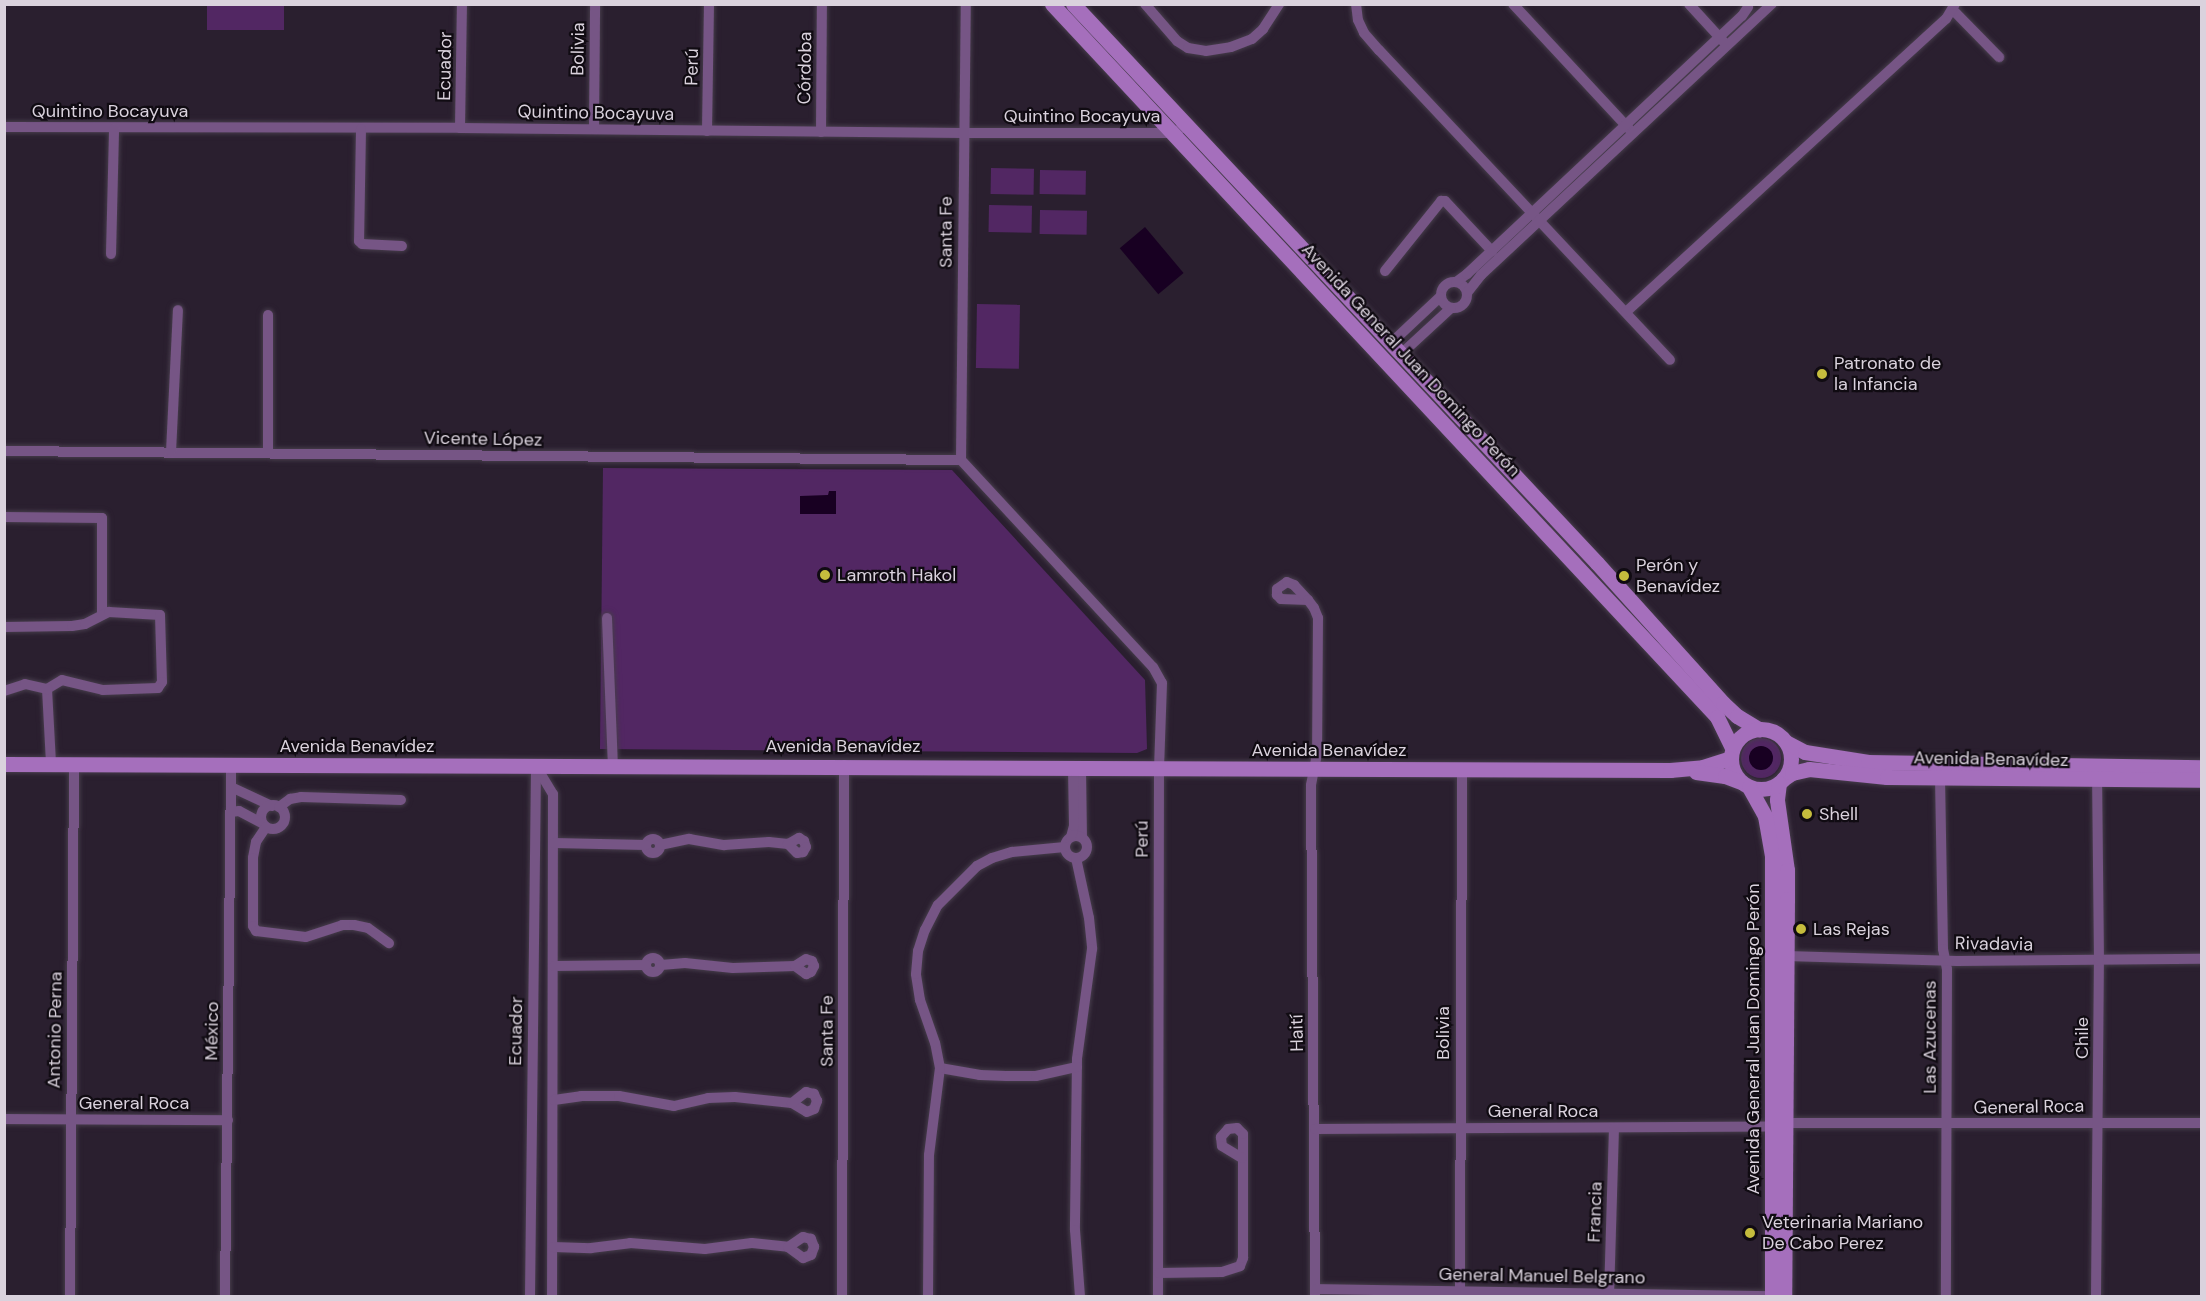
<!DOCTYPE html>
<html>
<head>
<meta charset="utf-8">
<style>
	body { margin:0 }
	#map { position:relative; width:2206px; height:1301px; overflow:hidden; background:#2a1f2f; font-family:"DM Sans",sans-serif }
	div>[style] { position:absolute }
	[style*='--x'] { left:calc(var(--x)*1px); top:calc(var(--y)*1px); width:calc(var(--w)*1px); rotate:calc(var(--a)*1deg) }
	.green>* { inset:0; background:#522763; transform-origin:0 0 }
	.round { border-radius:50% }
	.water>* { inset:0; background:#180022; transform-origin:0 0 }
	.roads { filter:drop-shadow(0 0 2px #463c4b) drop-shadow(0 0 2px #463c4b) }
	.street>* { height:10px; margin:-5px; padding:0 5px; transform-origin:5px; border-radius:5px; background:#765585 }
	.street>.ring { margin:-5px; padding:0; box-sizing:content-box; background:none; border:10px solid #765585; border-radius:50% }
	.secondary>* { height:15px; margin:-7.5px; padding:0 7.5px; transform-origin:7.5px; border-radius:7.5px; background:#a56fbc }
	.secondary>.ring { margin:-7.5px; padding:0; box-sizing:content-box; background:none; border:15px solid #a56fbc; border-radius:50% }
	.dots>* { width:16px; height:16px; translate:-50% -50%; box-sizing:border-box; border:3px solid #100b12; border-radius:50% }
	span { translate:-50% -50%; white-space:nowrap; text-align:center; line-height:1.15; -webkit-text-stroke:4.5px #100b12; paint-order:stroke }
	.street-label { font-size:18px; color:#dad2dd }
	.poi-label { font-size:18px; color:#dad2dd }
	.left { translate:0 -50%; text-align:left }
	.frame { position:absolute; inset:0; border:6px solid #dad2dd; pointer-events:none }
</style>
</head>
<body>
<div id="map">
	<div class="green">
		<div style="left:207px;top:5px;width:77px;height:25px"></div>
		<div style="left:991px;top:168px;width:43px;height:26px;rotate:1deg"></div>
		<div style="left:1040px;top:170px;width:46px;height:24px;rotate:1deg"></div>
		<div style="left:989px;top:205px;width:43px;height:27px;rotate:1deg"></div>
		<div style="left:1040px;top:210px;width:47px;height:24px;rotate:1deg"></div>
		<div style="left:977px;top:304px;width:43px;height:64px;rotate:1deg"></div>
		<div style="clip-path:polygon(603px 468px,952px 470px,1145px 680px,1147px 749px,1137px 753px,600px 749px)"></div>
		<div class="round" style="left:1741px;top:738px;width:40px;height:40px"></div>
	</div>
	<div class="water">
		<div style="left:1145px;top:227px;width:60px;height:33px;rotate:50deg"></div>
		<div style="clip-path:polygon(829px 491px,836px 491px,836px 514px,800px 514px,800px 496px,828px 495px)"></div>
		<div class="round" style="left:1749px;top:746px;width:24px;height:24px"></div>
	</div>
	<div class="roads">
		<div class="street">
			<div style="--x:1145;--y:4;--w:49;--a:49.1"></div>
			<div style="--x:1177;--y:41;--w:13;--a:32"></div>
			<div style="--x:1188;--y:48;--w:18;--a:9"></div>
			<div style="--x:1206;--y:51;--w:25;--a:-9"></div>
			<div style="--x:1231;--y:47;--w:22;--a:-21"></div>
			<div style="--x:1252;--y:39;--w:15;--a:-42"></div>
			<div style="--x:1263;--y:29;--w:30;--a:-57"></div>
			<div style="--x:1356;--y:4;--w:16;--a:83"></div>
			<div style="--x:1358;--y:20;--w:14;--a:65"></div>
			<div style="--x:1364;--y:33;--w:23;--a:49"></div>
			<div style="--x:1379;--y:50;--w:425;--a:46.8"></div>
			<div style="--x:1513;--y:4;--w:171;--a:47.1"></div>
			<div style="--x:1689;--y:4;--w:52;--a:47.4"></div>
			<div style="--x:1953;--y:10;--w:66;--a:45.6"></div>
			<div style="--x:4;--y:127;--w:456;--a:0.1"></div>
			<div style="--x:460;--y:128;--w:503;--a:0.57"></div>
			<div style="--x:963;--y:133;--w:209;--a:0"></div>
			<div style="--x:1172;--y:133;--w:17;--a:-25"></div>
			<div style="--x:460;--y:128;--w:124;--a:-89.1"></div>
			<div style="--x:361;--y:129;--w:112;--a:91"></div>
			<div style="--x:359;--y:241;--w:4;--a:45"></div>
			<div style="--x:362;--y:244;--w:40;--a:2.9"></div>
			<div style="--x:594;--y:129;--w:125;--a:-89.5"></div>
			<div style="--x:707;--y:131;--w:127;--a:-89.1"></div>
			<div style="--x:821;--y:132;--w:128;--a:-89.6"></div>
			<div style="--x:111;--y:254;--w:126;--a:-88.6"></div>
			<div style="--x:1385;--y:271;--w:90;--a:-51.3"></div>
			<div style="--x:1441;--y:201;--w:4;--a:0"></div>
			<div style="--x:1445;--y:201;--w:69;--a:46.8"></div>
			<div class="ring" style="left:1441px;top:282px;width:16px;height:16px"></div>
			<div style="--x:1456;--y:282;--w:14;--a:-36"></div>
			<div style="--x:1467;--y:274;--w:377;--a:-43.2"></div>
			<div style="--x:1742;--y:16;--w:11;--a:-56"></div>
			<div style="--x:1467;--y:293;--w:23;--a:-52"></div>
			<div style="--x:1481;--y:275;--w:398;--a:-43"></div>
			<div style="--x:1626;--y:312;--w:434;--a:-42.5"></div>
			<div style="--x:1946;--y:19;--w:17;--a:-59"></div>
			<div style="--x:268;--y:315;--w:138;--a:90"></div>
			<div style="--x:1390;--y:344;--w:69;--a:-43.2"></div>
			<div style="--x:1400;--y:355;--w:69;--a:-42.7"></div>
			<div style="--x:4;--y:451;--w:957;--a:0.54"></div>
			<div style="--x:171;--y:452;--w:142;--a:-87.2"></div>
			<div style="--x:961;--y:460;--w:282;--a:47.2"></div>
			<div style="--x:1153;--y:667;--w:18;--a:61"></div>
			<div style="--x:1162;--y:683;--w:84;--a:92"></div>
			<div style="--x:1159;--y:767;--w:529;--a:90.11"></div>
			<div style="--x:961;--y:460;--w:456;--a:-89.4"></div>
			<div style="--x:4;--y:517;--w:98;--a:0.6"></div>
			<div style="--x:102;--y:518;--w:96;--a:90"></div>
			<div style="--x:1308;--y:600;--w:27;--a:-178"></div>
			<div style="--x:1281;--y:599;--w:6;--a:-135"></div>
			<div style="--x:1277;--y:595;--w:6;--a:-90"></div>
			<div style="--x:1277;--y:589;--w:12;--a:-35"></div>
			<div style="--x:1287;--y:582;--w:8;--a:23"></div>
			<div style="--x:1294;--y:585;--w:21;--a:47"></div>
			<div style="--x:1308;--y:600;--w:10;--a:53"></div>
			<div style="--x:1314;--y:608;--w:11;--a:68"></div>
			<div style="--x:1318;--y:618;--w:136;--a:90.4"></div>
			<div style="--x:1317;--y:754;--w:32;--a:101"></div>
			<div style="--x:1311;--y:785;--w:511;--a:89.55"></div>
			<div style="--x:607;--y:618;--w:148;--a:87.7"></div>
			<div style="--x:4;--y:627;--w:68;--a:-0.8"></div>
			<div style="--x:72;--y:626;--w:13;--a:-9"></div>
			<div style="--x:85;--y:624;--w:27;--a:-27"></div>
			<div style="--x:109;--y:612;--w:51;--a:3.4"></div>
			<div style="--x:160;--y:615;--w:67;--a:88.3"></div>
			<div style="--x:162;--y:682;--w:7;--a:124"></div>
			<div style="--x:158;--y:688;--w:55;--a:177.9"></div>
			<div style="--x:103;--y:690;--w:42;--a:-166.3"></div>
			<div style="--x:62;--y:680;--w:17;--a:149"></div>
			<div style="--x:47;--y:689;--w:75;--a:86.9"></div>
			<div style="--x:4;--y:691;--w:22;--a:-18"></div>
			<div style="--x:25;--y:684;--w:23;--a:13"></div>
			<div style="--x:536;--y:766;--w:33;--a:59"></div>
			<div style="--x:553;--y:794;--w:502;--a:90.11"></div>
			<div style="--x:1081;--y:768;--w:69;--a:89.2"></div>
			<div style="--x:1940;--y:777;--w:172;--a:89"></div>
			<div style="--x:1943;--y:949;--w:20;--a:79"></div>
			<div style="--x:1947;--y:969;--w:327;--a:90.2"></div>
			<div style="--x:231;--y:787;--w:45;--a:24.9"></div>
			<div class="ring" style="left:261px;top:805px;width:14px;height:14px"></div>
			<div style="--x:279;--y:807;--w:14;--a:-36"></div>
			<div style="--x:290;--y:799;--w:11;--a:-10"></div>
			<div style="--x:301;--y:797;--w:100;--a:1.7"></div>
			<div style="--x:231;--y:812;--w:8;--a:-7"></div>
			<div style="--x:239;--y:811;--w:27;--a:28"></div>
			<div style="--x:266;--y:827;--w:18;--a:124"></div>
			<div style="--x:256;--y:842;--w:16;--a:101"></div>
			<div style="--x:253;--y:858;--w:68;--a:90"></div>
			<div style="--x:253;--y:926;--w:6;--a:59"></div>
			<div style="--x:256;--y:931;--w:50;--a:6.8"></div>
			<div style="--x:306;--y:937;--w:38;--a:-18"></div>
			<div style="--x:342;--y:925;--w:12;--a:0"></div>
			<div style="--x:354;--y:925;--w:14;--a:12"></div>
			<div style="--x:368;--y:928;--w:26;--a:36"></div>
			<div class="ring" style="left:1065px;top:836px;width:12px;height:12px"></div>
			<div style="--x:1071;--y:837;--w:11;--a:-75"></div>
			<div style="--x:1074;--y:826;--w:59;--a:-91"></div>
			<div class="ring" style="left:646px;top:839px;width:4px;height:4px"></div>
			<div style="--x:554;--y:843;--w:92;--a:1.2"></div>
			<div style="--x:660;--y:845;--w:30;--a:-12"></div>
			<div style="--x:689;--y:839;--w:36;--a:10"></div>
			<div style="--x:724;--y:845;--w:45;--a:-3.8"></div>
			<div style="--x:769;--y:842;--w:19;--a:6"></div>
			<div style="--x:788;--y:844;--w:13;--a:-29"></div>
			<div style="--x:799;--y:838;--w:6;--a:31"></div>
			<div style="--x:804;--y:841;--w:6;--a:72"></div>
			<div style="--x:806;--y:847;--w:6;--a:121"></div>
			<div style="--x:803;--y:852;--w:6;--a:171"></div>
			<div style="--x:797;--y:853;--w:13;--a:-135"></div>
			<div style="--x:1076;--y:858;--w:61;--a:77.8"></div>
			<div style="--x:1089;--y:918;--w:31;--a:84"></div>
			<div style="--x:1092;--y:949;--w:111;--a:97.8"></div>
			<div style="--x:1077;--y:1059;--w:171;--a:90.7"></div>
			<div style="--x:1075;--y:1230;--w:66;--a:85.7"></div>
			<div style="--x:1786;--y:956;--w:171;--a:1.7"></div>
			<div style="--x:1957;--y:961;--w:245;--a:-0.5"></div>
			<div class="ring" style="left:646px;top:958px;width:4px;height:4px"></div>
			<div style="--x:661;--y:965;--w:24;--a:-5"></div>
			<div style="--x:685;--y:963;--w:48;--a:5.9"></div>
			<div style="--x:733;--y:968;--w:62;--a:-1.8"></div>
			<div style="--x:795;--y:966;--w:14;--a:36"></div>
			<div style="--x:806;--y:974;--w:5;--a:-22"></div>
			<div style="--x:811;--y:972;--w:7;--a:-63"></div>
			<div style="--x:814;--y:966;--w:5;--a:-112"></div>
			<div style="--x:812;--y:961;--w:6;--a:-162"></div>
			<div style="--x:806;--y:959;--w:13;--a:148"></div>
			<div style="--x:554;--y:966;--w:92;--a:-0.6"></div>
			<div style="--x:940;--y:1068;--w:41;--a:9.9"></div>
			<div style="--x:980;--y:1075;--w:26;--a:2"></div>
			<div style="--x:1006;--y:1076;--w:30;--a:0"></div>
			<div style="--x:1036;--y:1076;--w:42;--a:-12.4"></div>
			<div style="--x:554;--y:1100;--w:27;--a:-8"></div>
			<div style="--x:581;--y:1096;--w:38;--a:0"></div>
			<div style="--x:619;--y:1096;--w:56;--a:10.3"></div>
			<div style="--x:674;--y:1106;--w:35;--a:-13"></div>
			<div style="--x:708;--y:1098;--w:27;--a:-2"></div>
			<div style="--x:735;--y:1097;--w:57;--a:6"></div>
			<div style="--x:792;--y:1103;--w:17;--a:31"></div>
			<div style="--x:807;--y:1112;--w:8;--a:-23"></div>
			<div style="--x:814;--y:1109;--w:9;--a:-69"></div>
			<div style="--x:817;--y:1101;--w:8;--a:-113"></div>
			<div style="--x:814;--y:1094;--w:8;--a:-166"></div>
			<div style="--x:806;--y:1092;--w:18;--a:142"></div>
			<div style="--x:4;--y:1119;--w:224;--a:0.3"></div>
			<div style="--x:1786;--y:1123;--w:416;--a:0"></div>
			<div style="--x:1315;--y:1129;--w:457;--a:-0.3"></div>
			<div style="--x:553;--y:1247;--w:38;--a:2"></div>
			<div style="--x:591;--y:1248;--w:39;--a:-7"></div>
			<div style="--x:630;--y:1243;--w:75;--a:4.6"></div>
			<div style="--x:705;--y:1249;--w:47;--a:-7.3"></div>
			<div style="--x:752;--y:1243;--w:36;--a:6"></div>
			<div style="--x:788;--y:1247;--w:19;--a:36"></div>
			<div style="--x:803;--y:1258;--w:9;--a:-21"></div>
			<div style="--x:811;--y:1255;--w:9;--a:-69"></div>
			<div style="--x:814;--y:1247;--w:9;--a:-111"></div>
			<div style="--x:811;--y:1239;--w:8;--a:-166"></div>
			<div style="--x:803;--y:1237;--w:18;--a:146"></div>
			<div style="--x:1159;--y:1273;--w:63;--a:-0.9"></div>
			<div style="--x:1222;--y:1272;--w:19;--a:-18"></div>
			<div style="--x:1240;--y:1266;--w:9;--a:-69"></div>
			<div style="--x:1243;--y:1258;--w:124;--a:-90"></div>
			<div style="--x:1243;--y:1134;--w:8;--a:-135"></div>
			<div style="--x:1237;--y:1128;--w:9;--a:174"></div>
			<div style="--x:1228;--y:1129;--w:11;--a:131"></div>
			<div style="--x:1221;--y:1137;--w:9;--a:84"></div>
			<div style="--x:1222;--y:1146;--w:23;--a:31"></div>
			<div style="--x:1315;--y:1289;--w:453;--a:0.9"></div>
			<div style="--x:70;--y:1296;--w:532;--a:-89.57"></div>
			<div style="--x:225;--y:1296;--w:530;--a:-89.35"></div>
			<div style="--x:530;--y:1296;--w:529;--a:-89.35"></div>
			<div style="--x:842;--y:1296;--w:531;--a:-89.78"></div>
			<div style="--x:928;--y:1296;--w:141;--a:-89.6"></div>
			<div style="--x:929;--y:1155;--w:88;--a:-82.8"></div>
			<div style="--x:940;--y:1068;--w:25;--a:-101"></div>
			<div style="--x:935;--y:1043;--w:46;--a:-109.2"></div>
			<div style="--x:920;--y:1000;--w:26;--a:-99"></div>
			<div style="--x:916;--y:974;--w:23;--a:-85"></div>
			<div style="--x:918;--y:951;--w:22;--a:-72"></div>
			<div style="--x:925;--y:930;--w:28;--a:-63"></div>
			<div style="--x:938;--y:905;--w:55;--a:-45"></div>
			<div style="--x:977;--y:866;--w:17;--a:-28"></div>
			<div style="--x:992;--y:858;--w:21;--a:-17"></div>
			<div style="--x:1012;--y:852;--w:53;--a:-5.4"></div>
			<div style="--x:1460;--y:1296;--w:527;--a:-89.78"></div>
			<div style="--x:1609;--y:1296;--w:168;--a:-88.3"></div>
			<div style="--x:2096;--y:1296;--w:335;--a:-89.5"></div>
			<div style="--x:2099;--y:961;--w:181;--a:-90.6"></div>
		</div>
		<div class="secondary">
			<div style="--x:1052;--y:4;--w:975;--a:46.99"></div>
			<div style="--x:1717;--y:717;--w:34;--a:64"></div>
			<div style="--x:1073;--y:4;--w:766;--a:46.85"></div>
			<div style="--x:1597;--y:563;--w:188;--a:48"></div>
			<div style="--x:1723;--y:703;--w:19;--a:43"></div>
			<div style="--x:1737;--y:716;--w:26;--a:31"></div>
			<div class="ring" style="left:1731px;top:729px;width:45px;height:45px"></div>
			<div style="--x:1786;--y:742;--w:21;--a:28"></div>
			<div style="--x:1805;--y:752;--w:64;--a:9"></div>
			<div style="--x:1868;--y:762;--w:334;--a:0.9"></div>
			<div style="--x:4;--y:764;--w:1666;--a:0.21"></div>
			<div style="--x:1670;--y:770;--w:33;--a:-5"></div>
			<div style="--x:1703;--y:767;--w:28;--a:-18"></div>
			<div style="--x:1696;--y:772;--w:29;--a:8"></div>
			<div style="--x:1725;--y:776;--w:17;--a:21"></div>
			<div style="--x:1783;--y:779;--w:11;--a:-34"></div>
			<div style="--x:1792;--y:773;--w:17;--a:-13"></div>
			<div style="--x:1809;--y:769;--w:78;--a:5.9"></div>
			<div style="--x:1887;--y:777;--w:315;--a:0.5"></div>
			<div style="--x:1779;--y:783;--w:17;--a:97"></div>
			<div style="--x:1777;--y:800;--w:71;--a:81.9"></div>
			<div style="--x:1787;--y:870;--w:29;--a:90"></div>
			<div style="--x:1787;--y:899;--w:397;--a:90.4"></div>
			<div style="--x:1749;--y:787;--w:33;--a:61"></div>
			<div style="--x:1765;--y:816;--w:40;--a:80"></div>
			<div style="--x:1772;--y:855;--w:441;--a:90"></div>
		</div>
	</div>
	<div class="dots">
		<div style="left:1822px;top:374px;background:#c5bc3d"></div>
		<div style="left:825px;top:575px;background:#c5bc3d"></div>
		<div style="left:1624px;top:576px;background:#c5bc3d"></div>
		<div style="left:1807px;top:814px;background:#c5bc3d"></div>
		<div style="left:1801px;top:929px;background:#c5bc3d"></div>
		<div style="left:1750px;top:1233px;background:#c5bc3d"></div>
	</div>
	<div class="street-label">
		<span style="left:578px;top:49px;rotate:-89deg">Bolivia</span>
		<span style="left:445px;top:66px;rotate:-89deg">Ecuador</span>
		<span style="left:692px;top:67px;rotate:-89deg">Perú</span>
		<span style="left:805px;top:68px;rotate:-89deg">Córdoba</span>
		<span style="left:110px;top:111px">Quintino Bocayuva</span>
		<span style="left:596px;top:113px;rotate:1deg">Quintino Bocayuva</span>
		<span style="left:1082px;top:116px">Quintino Bocayuva</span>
		<span style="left:946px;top:232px;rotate:-90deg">Santa Fe</span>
		<span style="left:1411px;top:360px;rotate:47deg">Avenida General Juan Domingo Perón</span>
		<span style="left:483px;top:439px;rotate:1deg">Vicente López</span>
		<span style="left:357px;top:746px">Avenida Benavídez</span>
		<span style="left:843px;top:746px">Avenida Benavídez</span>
		<span style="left:1329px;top:750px">Avenida Benavídez</span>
		<span style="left:1991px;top:759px;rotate:1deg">Avenida Benavídez</span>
		<span style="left:1142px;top:839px;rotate:-90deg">Perú</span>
		<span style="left:1994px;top:944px;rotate:1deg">Rivadavia</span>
		<span style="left:55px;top:1030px;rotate:-89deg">Antonio Perna</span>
		<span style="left:212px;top:1031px;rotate:-89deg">México</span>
		<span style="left:516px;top:1031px;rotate:-89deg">Ecuador</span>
		<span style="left:827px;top:1031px;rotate:-90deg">Santa Fe</span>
		<span style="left:1297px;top:1033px;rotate:-91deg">Haití</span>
		<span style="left:1443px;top:1033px;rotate:-90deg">Bolivia</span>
		<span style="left:1930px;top:1037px;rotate:-90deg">Las Azucenas</span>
		<span style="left:2082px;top:1038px;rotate:-90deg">Chile</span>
		<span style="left:1753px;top:1039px;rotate:-90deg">Avenida General Juan Domingo Perón</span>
		<span style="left:134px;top:1103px">General Roca</span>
		<span style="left:2029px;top:1107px;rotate:-1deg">General Roca</span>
		<span style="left:1543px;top:1111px">General Roca</span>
		<span style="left:1595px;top:1212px;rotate:-88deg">Francia</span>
		<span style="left:1542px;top:1276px;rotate:1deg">General Manuel Belgrano</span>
	</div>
	<div class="poi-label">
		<span class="left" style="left:1834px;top:374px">Patronato de<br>la Infancia</span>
		<span class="left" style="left:1636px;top:576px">Perón y<br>Benavídez</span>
		<span class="left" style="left:837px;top:575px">Lamroth Hakol</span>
		<span class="left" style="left:1819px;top:814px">Shell</span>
		<span class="left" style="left:1813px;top:929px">Las Rejas</span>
		<span class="left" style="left:1762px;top:1233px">Veterinaria Mariano<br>De Cabo Perez</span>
	</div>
	<div class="frame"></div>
</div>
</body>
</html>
